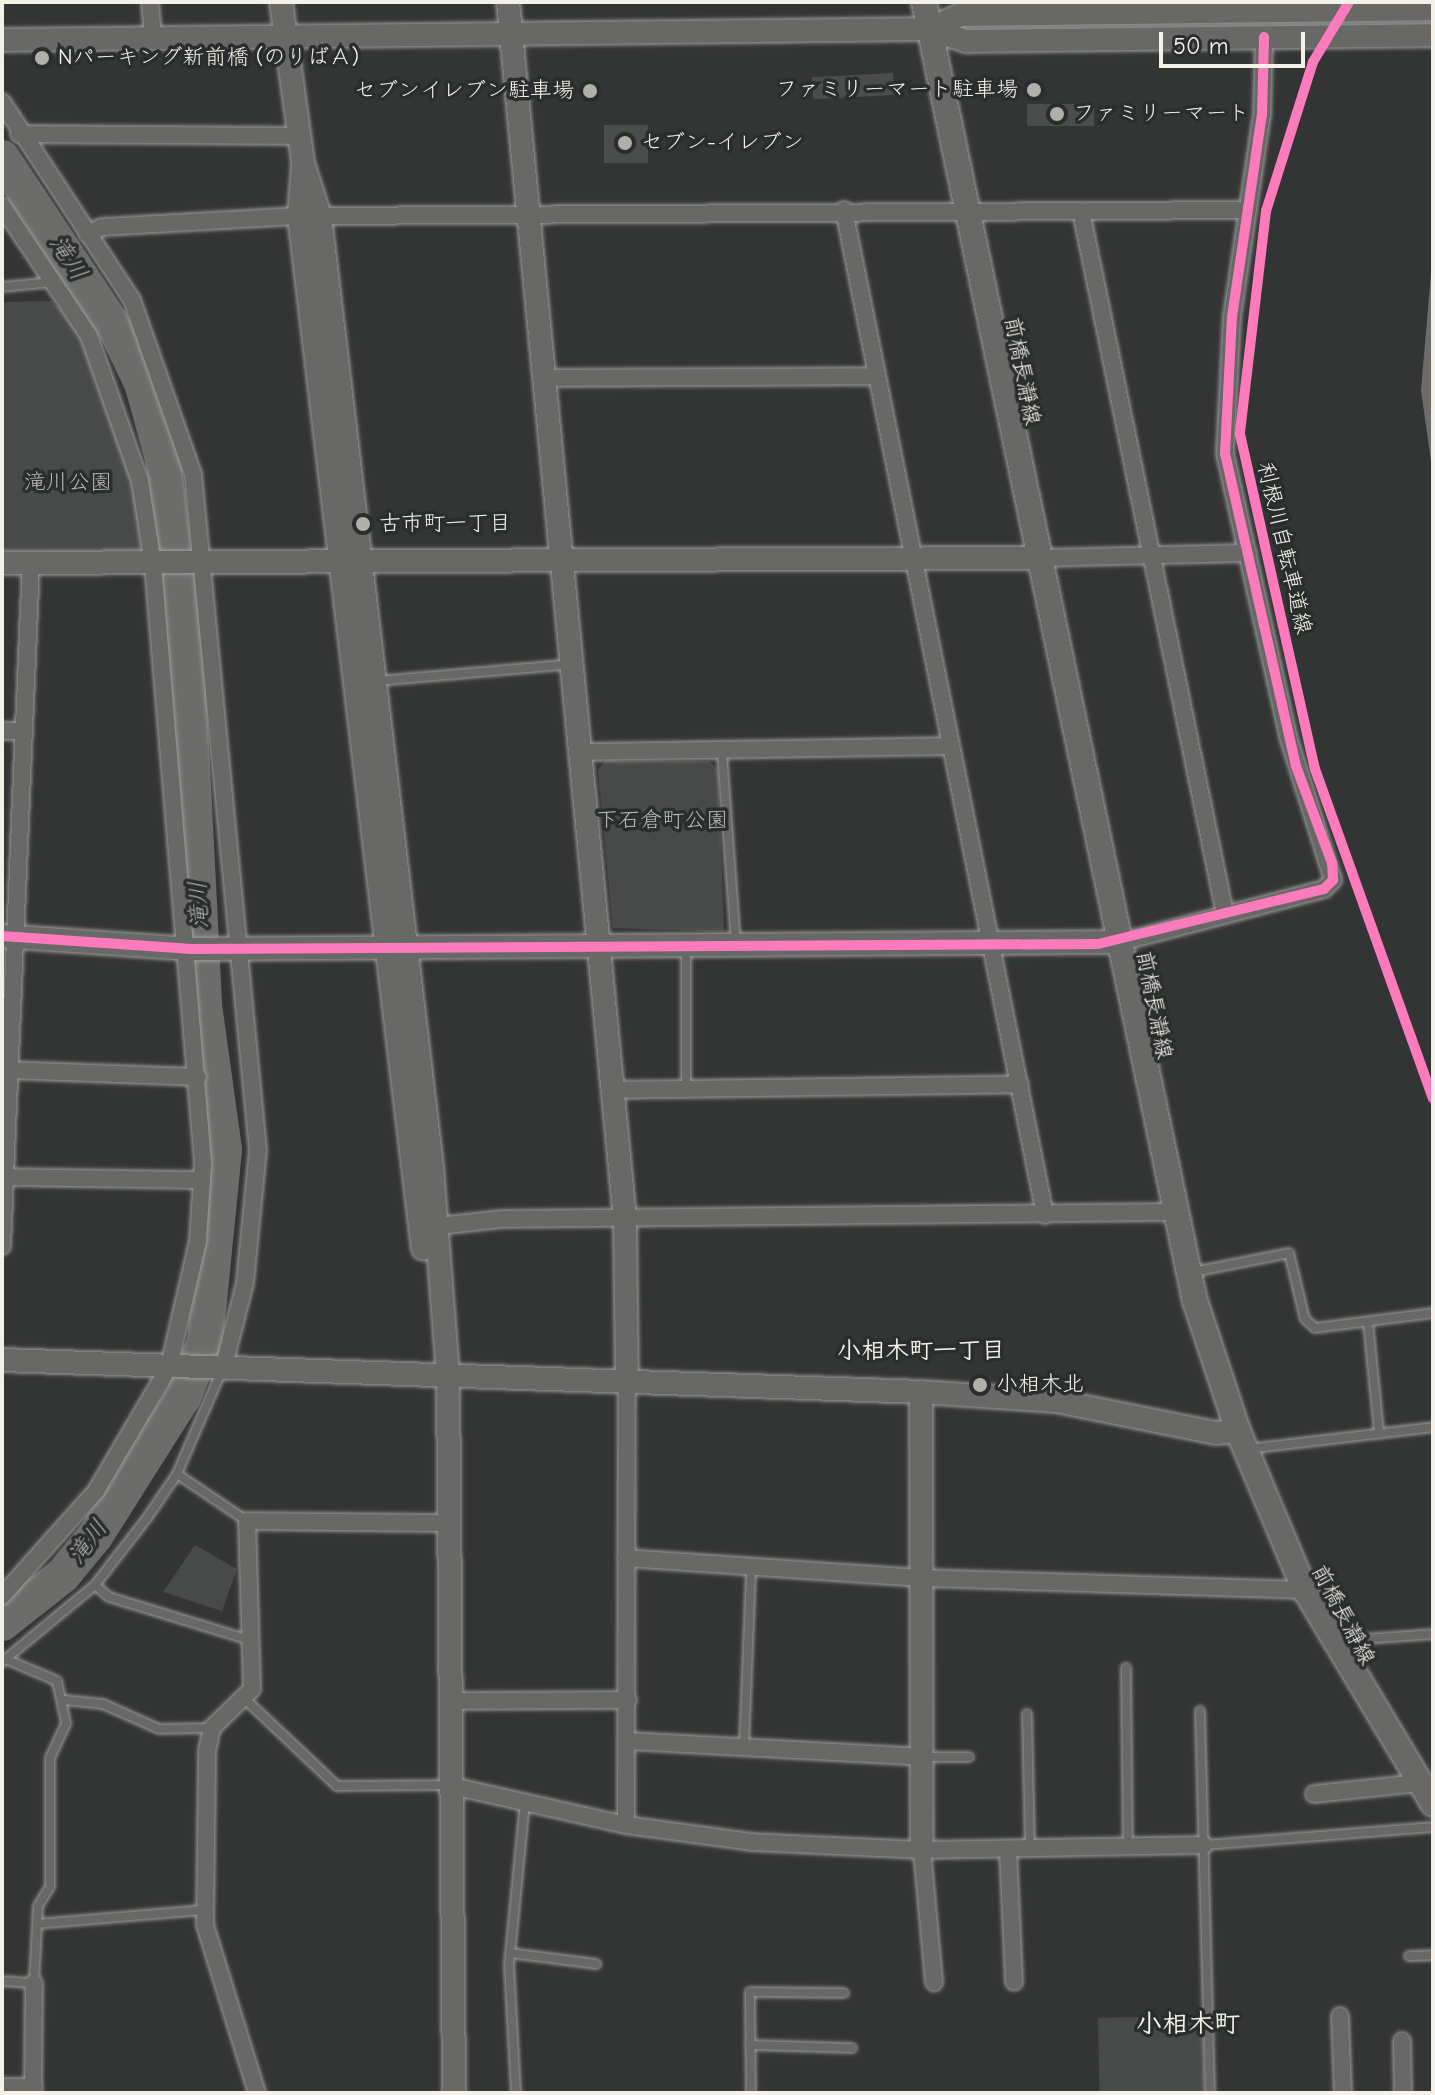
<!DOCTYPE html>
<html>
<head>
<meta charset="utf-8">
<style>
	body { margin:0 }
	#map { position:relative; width:1435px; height:2095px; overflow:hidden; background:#333434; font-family:"Comic Neue","Klee One",sans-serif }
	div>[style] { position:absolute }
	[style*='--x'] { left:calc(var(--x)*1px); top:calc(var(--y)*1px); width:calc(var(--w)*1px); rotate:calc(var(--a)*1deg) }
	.green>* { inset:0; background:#484a49; transform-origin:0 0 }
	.water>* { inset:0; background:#6c6d6b }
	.river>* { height:36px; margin:-18px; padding:0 18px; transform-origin:18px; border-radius:18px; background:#6c6d6b }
	.building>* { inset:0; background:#4b4c4c; transform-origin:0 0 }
	.roads { filter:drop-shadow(0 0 2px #9b9b99) drop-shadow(0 0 2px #9b9b99) }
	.lane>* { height:8px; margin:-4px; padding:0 4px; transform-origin:4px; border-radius:4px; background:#686866 }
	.street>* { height:16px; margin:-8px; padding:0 8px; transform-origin:8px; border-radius:8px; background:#686866 }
	.secondary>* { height:22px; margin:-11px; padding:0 11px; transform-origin:11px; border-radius:11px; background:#686866 }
	.primary>* { height:24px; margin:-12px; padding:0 12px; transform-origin:12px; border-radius:12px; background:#686866 }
	.cycleway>* { height:10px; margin:-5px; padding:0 5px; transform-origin:5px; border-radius:5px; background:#fd7abc }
	.dots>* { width:22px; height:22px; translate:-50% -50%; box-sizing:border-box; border:4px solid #2a2d2e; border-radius:50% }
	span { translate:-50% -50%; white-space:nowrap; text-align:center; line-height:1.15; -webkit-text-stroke:7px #2a2d2e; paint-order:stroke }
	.poi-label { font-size:22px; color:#f4f1e8 }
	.left { translate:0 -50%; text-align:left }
	.right { translate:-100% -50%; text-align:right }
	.street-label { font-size:22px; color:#f4f1e8 }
	.park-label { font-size:22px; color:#b9b8b1 }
	.water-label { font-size:24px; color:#b3b2ac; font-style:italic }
	.neighbourhood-label { font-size:24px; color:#f4f1e8; font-weight:700 }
	.quarter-label { font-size:26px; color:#f4f1e8; font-weight:700 }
	.frame { position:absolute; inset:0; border:4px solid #f4f1e8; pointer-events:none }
	.scale { position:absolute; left:1159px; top:32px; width:146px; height:36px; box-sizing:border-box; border:4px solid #f4f1e8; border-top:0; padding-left:10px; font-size:24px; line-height:28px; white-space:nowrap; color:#f4f1e8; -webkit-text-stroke:6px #2a2d2e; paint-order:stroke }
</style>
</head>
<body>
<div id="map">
	<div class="green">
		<div style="clip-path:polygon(52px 301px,84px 334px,136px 485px,141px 552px,2px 551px,2px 302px)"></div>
		<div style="clip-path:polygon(605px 761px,709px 761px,718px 769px,724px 932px,613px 928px,598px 770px)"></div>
		<div style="clip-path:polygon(195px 1545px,237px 1569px,222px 1611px,163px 1592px)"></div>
		<div style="left:1203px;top:2016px;width:77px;height:105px;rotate:89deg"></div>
	</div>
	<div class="water">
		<div style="clip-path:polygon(1433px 250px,1433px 476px,1421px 390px)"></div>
	</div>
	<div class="river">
		<div style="--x:2;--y:158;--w:210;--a:56.5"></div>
		<div style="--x:118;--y:333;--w:55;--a:64.4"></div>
		<div style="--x:142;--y:383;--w:78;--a:74.4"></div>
		<div style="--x:163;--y:458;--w:210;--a:83.4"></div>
		<div style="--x:187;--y:667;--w:338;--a:87.1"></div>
		<div style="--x:204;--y:1005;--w:146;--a:82.1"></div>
		<div style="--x:224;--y:1150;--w:193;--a:95.7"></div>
		<div style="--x:205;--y:1342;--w:59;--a:111.8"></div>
		<div style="--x:183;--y:1397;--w:165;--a:122.3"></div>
		<div style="--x:95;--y:1536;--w:50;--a:129.4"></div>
		<div style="--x:63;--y:1575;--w:78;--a:141.8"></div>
	</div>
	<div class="building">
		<div style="left:893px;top:73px;width:22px;height:81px;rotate:87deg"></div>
		<div style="left:1094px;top:104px;width:22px;height:67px;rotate:90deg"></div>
		<div style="left:648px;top:125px;width:38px;height:44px;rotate:90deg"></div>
	</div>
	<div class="roads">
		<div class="lane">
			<div style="--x:2;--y:287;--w:51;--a:-5.6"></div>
			<div style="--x:378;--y:681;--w:195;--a:-5"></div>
			<div style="--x:722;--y:753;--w:191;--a:85.8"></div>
			<div style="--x:686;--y:1088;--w:142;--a:-90"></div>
			<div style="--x:1193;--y:1272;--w:98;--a:-11.2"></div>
			<div style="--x:1289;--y:1253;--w:68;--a:76.4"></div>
			<div style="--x:1305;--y:1319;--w:13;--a:42"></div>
			<div style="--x:1315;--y:1328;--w:119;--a:-7.2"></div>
			<div style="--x:1368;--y:1322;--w:112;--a:84.3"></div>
			<div style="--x:1247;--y:1449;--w:187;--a:-6.7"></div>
			<div style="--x:177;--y:1474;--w:84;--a:33.9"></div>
			<div style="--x:95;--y:1585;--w:18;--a:41"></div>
			<div style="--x:109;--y:1597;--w:147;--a:17"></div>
			<div style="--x:1338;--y:1641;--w:95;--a:-4.2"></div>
			<div style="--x:2;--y:1662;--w:121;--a:-39.6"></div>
			<div style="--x:95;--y:1585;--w:85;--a:-52.2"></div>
			<div style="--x:147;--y:1518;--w:53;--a:-55.7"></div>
			<div style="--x:177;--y:1474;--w:113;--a:-66.6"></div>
			<div style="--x:1126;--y:1668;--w:179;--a:89.4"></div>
			<div style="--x:245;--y:1699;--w:127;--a:43.4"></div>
			<div style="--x:337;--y:1786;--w:111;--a:-0.5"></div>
			<div style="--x:64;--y:1700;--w:39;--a:6"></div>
			<div style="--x:103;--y:1704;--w:61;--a:24.1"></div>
			<div style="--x:159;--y:1729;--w:52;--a:-1.1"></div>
			<div style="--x:1200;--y:1711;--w:382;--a:88.5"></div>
			<div style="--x:1027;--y:1714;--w:135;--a:88.7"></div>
			<div style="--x:744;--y:1746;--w:178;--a:-87.7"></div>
			<div style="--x:922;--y:1757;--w:47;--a:0"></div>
			<div style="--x:1205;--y:1845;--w:229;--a:-4.5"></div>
			<div style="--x:37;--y:1924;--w:169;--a:-4.8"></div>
			<div style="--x:510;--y:1953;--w:87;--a:7.3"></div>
			<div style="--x:1409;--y:1956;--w:24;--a:-2"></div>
			<div style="--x:2;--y:1981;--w:32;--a:4"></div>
			<div style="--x:34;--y:1983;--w:77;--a:-87"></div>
			<div style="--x:38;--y:1906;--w:22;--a:-58"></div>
			<div style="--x:50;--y:1887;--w:129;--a:-90"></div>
			<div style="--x:50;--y:1758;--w:38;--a:-65"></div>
			<div style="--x:66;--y:1723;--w:43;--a:-102.1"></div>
			<div style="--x:57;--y:1681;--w:53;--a:-156.8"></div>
			<div style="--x:750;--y:2045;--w:102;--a:1.7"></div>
			<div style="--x:516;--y:2093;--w:128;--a:-93.1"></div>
			<div style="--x:509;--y:1965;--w:163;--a:-84.4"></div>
			<div style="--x:751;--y:2093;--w:101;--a:-90.6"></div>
			<div style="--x:750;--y:1992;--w:94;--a:0.6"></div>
		</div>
		<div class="street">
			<div style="--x:150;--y:2;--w:35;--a:85"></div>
			<div style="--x:2;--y:102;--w:237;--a:56.7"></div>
			<div style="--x:132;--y:300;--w:184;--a:70.7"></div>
			<div style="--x:193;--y:474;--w:679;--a:84.51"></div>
			<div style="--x:258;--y:1150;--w:134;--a:95.6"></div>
			<div style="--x:245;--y:1283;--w:89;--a:104.3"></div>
			<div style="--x:19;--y:134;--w:280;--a:0.4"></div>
			<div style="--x:2;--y:206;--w:156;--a:56.2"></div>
			<div style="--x:89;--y:336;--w:154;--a:70.6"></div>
			<div style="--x:140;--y:481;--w:84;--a:81.1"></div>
			<div style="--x:153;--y:564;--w:601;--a:85.23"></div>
			<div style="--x:203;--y:1163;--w:78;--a:93.7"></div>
			<div style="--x:198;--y:1241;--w:129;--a:103"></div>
			<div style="--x:169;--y:1367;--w:144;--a:120.5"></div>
			<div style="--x:96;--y:1491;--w:141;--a:131.8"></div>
			<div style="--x:844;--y:210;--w:1025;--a:78.69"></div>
			<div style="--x:1081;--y:211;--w:718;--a:78.42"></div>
			<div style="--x:320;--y:216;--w:928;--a:-0.37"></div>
			<div style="--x:87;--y:234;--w:17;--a:-25"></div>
			<div style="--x:102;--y:227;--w:197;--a:-3.2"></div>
			<div style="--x:544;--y:378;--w:331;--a:-0.3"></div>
			<div style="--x:1039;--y:558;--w:209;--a:-1.4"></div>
			<div style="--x:2;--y:731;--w:19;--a:0"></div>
			<div style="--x:582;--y:752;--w:369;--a:-0.9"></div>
			<div style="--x:1121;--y:942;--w:210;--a:-14.6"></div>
			<div style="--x:1324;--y:889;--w:13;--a:-45"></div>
			<div style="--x:1333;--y:880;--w:147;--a:-107.4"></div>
			<div style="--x:1289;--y:740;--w:293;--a:-102.6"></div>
			<div style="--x:1225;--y:454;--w:137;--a:-87.1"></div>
			<div style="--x:1232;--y:317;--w:204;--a:-81.6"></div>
			<div style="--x:1262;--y:115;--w:78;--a:-88.5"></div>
			<div style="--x:7;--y:1070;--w:191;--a:2.1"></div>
			<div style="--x:614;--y:1090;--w:406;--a:-0.8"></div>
			<div style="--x:2;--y:1177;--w:200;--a:0.9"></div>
			<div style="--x:429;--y:1227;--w:73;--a:-6.3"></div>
			<div style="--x:502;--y:1219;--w:673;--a:-0.6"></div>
			<div style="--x:2;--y:1246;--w:684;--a:-87.57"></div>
			<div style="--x:626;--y:1558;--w:298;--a:3.9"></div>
			<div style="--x:923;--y:1578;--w:382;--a:1.8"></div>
			<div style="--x:449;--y:1701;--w:179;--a:-0.3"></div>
			<div style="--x:629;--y:1741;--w:293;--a:3.1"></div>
			<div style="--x:448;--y:1785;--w:182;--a:12.7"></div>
			<div style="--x:626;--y:1825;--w:126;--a:7.7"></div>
			<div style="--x:751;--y:1842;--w:171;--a:2.7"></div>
			<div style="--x:922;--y:1850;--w:282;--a:-1"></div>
			<div style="--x:1314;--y:1794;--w:106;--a:-6"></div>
			<div style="--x:626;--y:1825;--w:439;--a:-89.9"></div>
			<div style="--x:1008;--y:1849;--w:133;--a:87.4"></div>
			<div style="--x:922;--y:1850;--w:133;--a:84.8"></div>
			<div style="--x:1340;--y:2016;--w:77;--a:87.8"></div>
			<div style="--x:1402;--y:2041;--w:52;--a:88.9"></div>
			<div style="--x:2;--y:2087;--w:32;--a:0"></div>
			<div style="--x:33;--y:2093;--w:110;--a:-89.5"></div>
			<div style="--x:257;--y:2093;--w:176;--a:-107.2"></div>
			<div style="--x:205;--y:1925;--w:174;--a:-89.3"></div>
			<div style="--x:207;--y:1751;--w:24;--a:-78"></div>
			<div style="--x:212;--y:1728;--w:56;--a:-44.3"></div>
			<div style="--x:252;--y:1689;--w:168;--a:-91.7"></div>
			<div style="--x:247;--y:1521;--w:199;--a:0.6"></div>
		</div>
		<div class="secondary">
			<div style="--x:281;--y:2;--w:162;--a:82.2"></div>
			<div style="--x:303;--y:163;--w:56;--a:72.2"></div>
			<div style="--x:320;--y:216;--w:958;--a:83.28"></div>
			<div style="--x:432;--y:1167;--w:211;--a:85.6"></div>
			<div style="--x:448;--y:1377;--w:716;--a:89.52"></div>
			<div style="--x:508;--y:2;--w:1223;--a:84.51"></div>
			<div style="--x:625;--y:1219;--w:167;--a:89.3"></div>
			<div style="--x:929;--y:29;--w:34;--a:-24"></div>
			<div style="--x:960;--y:15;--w:473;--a:-0.7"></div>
			<div style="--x:2;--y:40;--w:927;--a:-0.68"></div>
			<div style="--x:929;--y:29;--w:40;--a:18"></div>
			<div style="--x:967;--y:41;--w:466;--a:-0.7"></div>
			<div style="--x:303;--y:163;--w:53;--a:94.3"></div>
			<div style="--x:299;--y:216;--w:1040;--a:83.16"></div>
			<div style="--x:2;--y:563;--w:1037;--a:-0.28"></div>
			<div style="--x:2;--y:936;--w:190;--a:3.9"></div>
			<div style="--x:192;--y:949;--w:929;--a:-0.43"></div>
			<div style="--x:2;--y:1360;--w:920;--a:1.99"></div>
			<div style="--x:921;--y:1392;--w:135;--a:3.8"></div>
			<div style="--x:1056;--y:1401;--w:163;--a:11.3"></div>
			<div style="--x:1216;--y:1433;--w:22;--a:-5"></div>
			<div style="--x:921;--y:1392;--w:458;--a:89.9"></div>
		</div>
		<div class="primary">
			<div style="--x:924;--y:2;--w:1327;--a:78.22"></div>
			<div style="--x:1195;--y:1301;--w:137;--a:71.7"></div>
			<div style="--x:1238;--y:1431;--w:173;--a:67.2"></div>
			<div style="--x:1305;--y:1590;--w:249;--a:59.1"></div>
		</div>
	</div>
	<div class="cycleway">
		<div style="--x:1349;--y:2;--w:70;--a:121"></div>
		<div style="--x:1313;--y:62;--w:156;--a:107.5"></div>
		<div style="--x:1266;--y:211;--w:225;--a:96.7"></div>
		<div style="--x:1240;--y:434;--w:343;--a:77.4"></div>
		<div style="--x:1315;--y:769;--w:350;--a:70.3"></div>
		<div style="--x:2;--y:936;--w:190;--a:3.9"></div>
		<div style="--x:192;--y:949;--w:906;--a:-0.32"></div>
		<div style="--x:1098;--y:944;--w:233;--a:-13.7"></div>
		<div style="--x:1324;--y:889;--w:13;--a:-45"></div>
		<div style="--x:1333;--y:880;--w:17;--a:-93"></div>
		<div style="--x:1332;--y:863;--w:103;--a:-110.4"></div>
		<div style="--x:1296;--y:766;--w:320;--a:-102.8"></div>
		<div style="--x:1225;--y:454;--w:137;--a:-87.1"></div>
		<div style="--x:1232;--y:317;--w:204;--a:-81.6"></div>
		<div style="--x:1262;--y:115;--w:78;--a:-88.5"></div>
	</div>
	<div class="dots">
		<div style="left:42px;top:58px;background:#b0afa9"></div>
		<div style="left:1034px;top:90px;background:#b0afa9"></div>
		<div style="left:590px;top:91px;background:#b0afa9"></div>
		<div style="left:1057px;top:114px;background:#b0afa9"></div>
		<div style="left:625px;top:143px;background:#b0afa9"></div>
		<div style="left:363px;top:524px;background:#b0afa9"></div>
		<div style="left:980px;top:1385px;background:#b0afa9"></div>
	</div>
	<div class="poi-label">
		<span class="left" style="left:58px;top:58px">Nパーキング新前橋 (のりばＡ)</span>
		<span class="right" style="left:1018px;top:90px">ファミリーマート駐車場</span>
		<span class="right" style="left:574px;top:91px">セブンイレブン駐車場</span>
		<span class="left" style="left:1073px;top:114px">ファミリーマート</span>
		<span class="left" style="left:641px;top:143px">セブン-イレブン</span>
		<span class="left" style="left:379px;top:524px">古市町一丁目</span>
		<span class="left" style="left:996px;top:1385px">小相木北</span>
	</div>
	<div class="street-label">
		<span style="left:1022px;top:371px;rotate:79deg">前橋長瀞線</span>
		<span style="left:1284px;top:548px;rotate:77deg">利根川自転車道線</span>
		<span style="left:1154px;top:1005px;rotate:79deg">前橋長瀞線</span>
		<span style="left:1343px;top:1615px;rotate:62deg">前橋長瀞線</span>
	</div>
	<div class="park-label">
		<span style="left:68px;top:483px">滝川公園</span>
		<span style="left:662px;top:821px">下石倉町公園</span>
	</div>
	<div class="water-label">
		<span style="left:68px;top:258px;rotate:57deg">滝川</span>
		<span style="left:199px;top:905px;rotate:-93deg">滝川</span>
		<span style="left:88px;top:1542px;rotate:-53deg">滝川</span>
	</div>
	<div class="neighbourhood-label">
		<span style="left:921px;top:1351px">小相木町一丁目</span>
	</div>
	<div class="quarter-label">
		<span style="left:1188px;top:2025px">小相木町</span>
	</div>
	<div class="frame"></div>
	<div class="scale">50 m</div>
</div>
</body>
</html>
